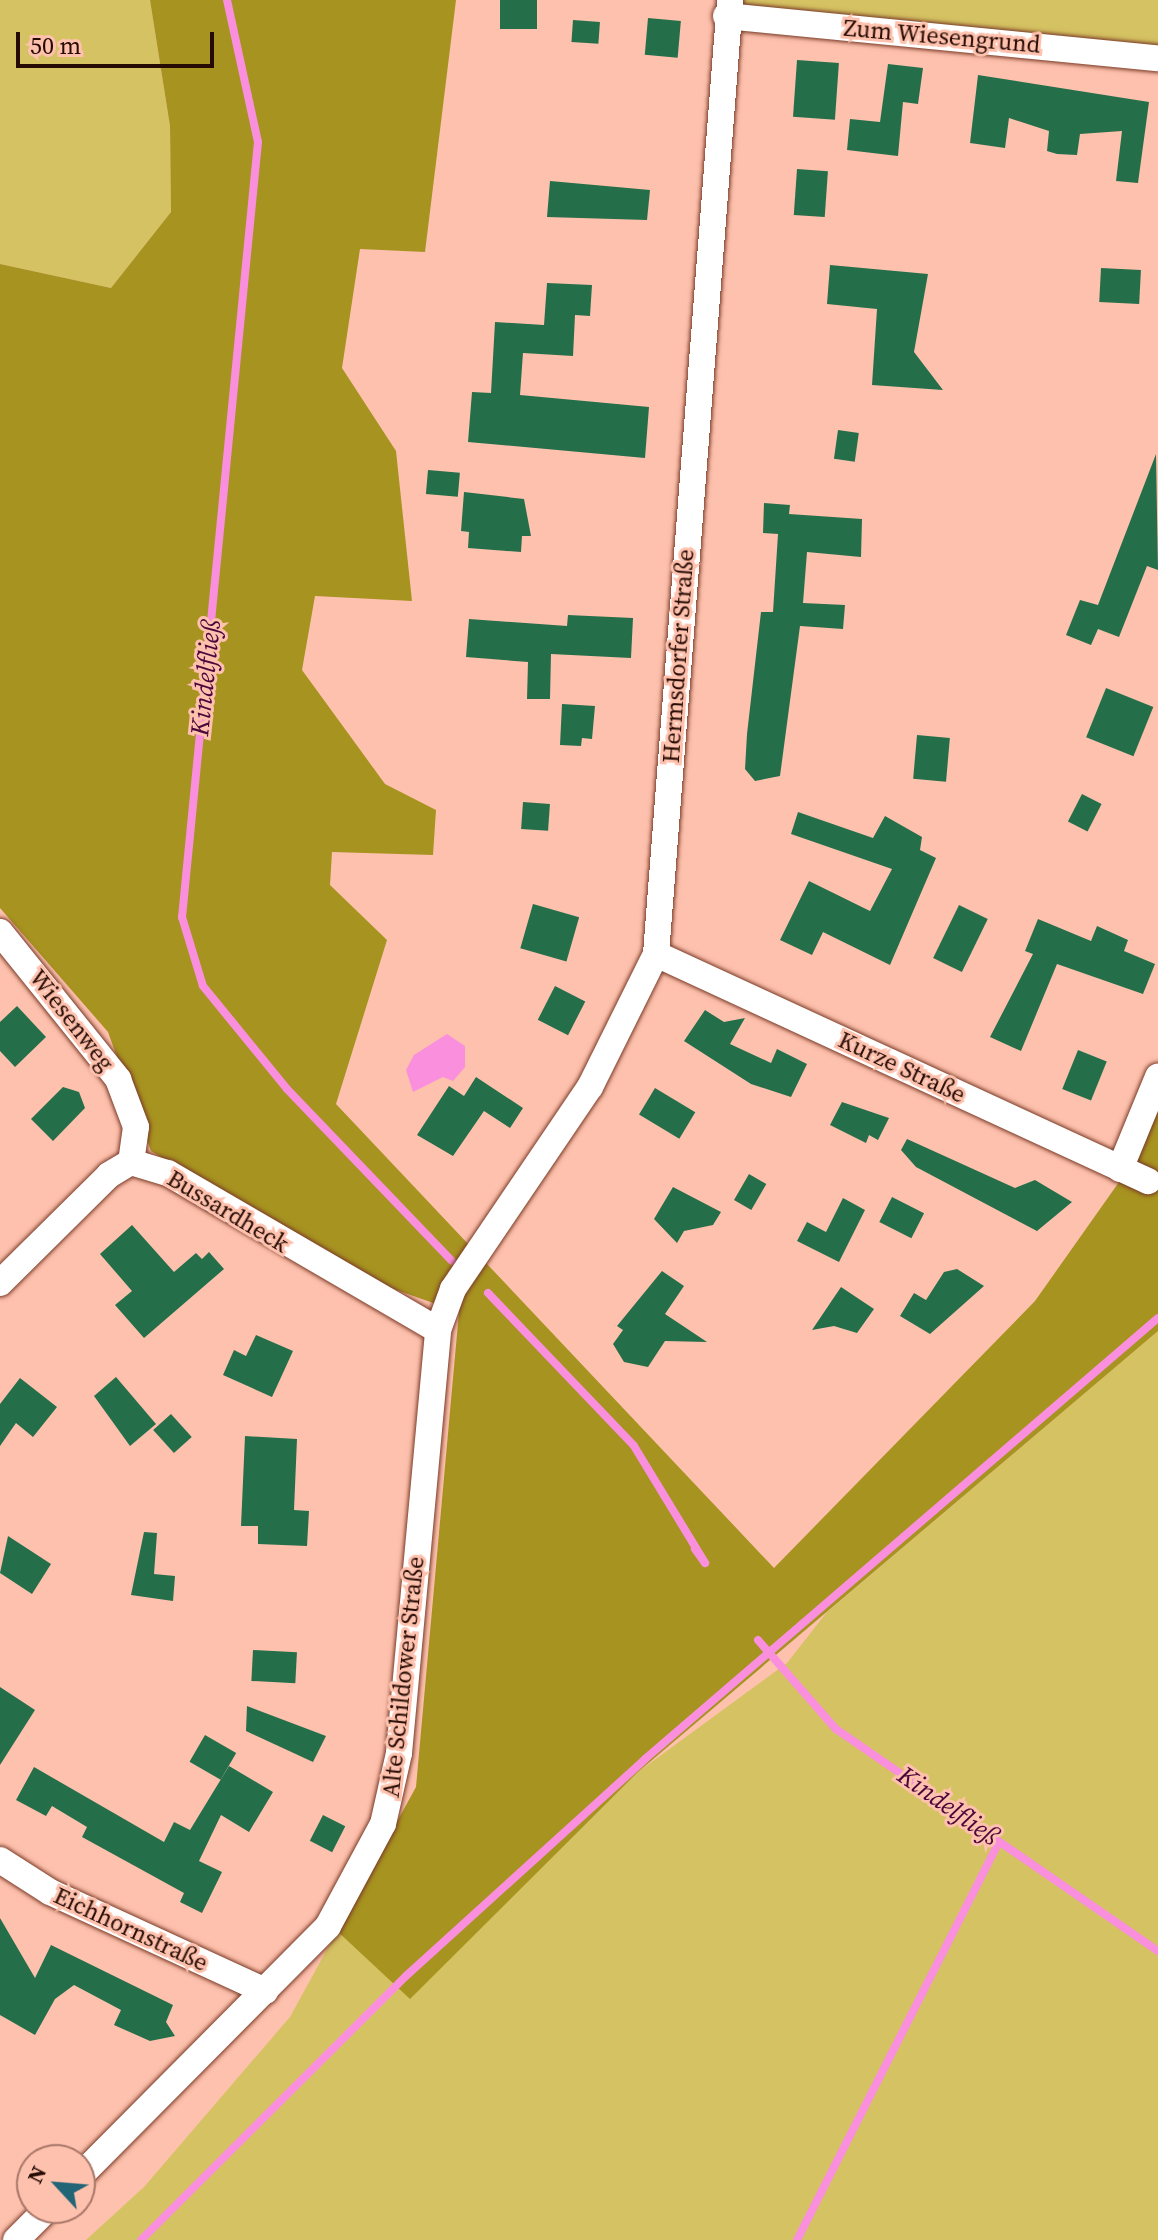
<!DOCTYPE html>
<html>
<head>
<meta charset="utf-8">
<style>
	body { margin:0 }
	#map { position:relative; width:1158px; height:2240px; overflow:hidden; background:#fec1ad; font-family:"Source Serif 4",serif }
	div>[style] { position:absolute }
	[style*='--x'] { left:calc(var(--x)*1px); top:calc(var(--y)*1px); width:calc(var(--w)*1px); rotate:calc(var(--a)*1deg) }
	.green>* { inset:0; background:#d5c262 }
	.forest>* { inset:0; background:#a79320 }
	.water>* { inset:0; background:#fa8fdd }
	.stream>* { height:8px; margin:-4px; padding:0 4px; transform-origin:4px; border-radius:4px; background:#fa8fdd }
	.building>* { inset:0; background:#246f4a; transform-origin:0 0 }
	.roads { filter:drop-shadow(0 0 2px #793a26) drop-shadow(0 0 2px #793a26) }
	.minor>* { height:26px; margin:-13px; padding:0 13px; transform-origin:13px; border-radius:13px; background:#fff }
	span { translate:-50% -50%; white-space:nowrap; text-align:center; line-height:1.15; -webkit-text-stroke:6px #fec1ad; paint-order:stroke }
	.street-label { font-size:24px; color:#260b04 }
	.water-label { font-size:26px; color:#4a073c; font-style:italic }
	.north { position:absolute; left:16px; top:2144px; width:80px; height:80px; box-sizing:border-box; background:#fec1ad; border:2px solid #a87869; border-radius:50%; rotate:296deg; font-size:22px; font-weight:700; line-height:32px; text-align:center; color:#260b04 }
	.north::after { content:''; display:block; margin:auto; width:28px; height:36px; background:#216577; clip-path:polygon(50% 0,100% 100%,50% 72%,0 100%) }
	.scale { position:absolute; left:16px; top:32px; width:198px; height:36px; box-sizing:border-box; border:4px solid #260b04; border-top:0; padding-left:10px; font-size:24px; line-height:28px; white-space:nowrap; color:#260b04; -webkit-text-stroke:6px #fec1ad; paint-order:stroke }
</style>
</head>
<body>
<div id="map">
	<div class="green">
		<div style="clip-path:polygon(0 0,150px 0,170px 126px,171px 212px,111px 288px,0 264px)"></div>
		<div style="clip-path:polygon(731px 0,1158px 0,1158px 55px,726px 16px)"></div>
		<div style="clip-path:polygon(1158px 1331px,1158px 2240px,86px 2240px,144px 2187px,290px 2017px,337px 1931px,410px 1998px,638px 1772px,787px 1663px,827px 1612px)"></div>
	</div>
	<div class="forest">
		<div style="clip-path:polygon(150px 0,456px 0,425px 252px,360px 249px,342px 368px,396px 451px,412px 601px,315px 596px,302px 670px,385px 784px,436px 810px,433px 855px,332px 852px,330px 885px,387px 940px,336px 1104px,774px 1568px,1035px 1301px,1124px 1175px,1158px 1098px,1158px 1331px,638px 1772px,410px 1999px,337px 1931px,416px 1787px,459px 1312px,362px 1278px,151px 1151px,108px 1032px,0 908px,0 264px,111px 288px,171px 212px,170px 126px)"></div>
	</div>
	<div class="water">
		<div style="clip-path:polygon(447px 1034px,465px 1046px,465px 1067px,453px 1081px,443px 1077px,413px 1092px,406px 1070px,414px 1055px)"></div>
	</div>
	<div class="stream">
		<div style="--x:227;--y:0;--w:145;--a:77.7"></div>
		<div style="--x:258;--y:142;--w:779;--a:95.6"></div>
		<div style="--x:182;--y:917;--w:72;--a:73.1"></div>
		<div style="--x:203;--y:986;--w:133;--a:50.8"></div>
		<div style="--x:287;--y:1089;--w:238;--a:46.2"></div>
		<div style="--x:488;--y:1293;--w:211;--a:46.3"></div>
		<div style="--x:634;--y:1446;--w:137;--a:58.7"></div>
		<div style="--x:705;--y:1563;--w:17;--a:-126"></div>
		<div style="--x:758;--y:1640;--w:118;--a:48.8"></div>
		<div style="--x:836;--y:1729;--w:391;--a:34.6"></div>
		<div style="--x:141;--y:2240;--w:374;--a:-44.9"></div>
		<div style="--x:406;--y:1976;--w:323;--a:-42.2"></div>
		<div style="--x:645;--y:1759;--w:676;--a:-40.68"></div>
		<div style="--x:797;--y:2240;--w:444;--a:-63.1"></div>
	</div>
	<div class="building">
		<div style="left:500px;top:0;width:37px;height:29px"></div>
		<div style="left:648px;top:18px;width:33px;height:37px;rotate:5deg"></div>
		<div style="left:573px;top:20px;width:27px;height:22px;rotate:4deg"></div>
		<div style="left:797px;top:60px;width:42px;height:57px;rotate:4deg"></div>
		<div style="clip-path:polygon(888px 64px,923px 68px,918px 104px,903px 102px,898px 156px,847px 150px,850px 119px,880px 122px)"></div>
		<div style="clip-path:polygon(978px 75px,1149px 102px,1138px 183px,1116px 181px,1122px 131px,1080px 134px,1077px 155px,1057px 154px,1047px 151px,1049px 131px,1009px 118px,1005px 148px,970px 143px)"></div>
		<div style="left:797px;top:169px;width:31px;height:46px;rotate:4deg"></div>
		<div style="clip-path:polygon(550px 181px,650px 190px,647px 220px,547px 217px)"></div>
		<div style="clip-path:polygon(830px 265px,928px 274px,914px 352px,943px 390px,872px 385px,877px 309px,827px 304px)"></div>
		<div style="left:1101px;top:268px;width:40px;height:34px;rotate:3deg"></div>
		<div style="clip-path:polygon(547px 283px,592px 285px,590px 316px,575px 315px,573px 356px,523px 353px,520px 395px,649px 407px,645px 458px,468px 442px,472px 392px,491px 393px,495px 322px,544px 325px)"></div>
		<div style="left:838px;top:430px;width:21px;height:29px;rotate:8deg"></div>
		<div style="clip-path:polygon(1156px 454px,1158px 570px,1147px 566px,1119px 637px,1098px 629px,1091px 645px,1066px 635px,1080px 600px,1098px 605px)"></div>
		<div style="left:428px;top:470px;width:32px;height:24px;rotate:5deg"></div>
		<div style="clip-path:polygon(464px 492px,524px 499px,531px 536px,522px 536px,521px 552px,468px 548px,469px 532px,461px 531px)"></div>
		<div style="clip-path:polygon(764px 503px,790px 505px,789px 514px,862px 519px,861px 557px,807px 552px,803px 603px,845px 605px,843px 629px,800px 626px,780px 776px,755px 781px,745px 769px,747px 734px,761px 612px,773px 612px,778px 534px,763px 533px)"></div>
		<div style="clip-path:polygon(568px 615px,633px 618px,631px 658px,551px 654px,550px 699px,527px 699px,528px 662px,466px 657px,469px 619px,567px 626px)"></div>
		<div style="left:1106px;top:688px;width:51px;height:53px;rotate:22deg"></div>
		<div style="clip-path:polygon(562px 704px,595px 706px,592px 739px,582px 738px,581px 746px,560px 745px)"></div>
		<div style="left:917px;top:735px;width:33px;height:44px;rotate:5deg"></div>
		<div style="left:1082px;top:794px;width:22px;height:31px;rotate:27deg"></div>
		<div style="left:523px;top:802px;width:27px;height:27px;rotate:4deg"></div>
		<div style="clip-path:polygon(798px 812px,873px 838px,885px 816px,922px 837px,920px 850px,936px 858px,890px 965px,823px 932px,812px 955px,780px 940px,809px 881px,870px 911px,892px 869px,791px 834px)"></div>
		<div style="left:533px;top:904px;width:48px;height:46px;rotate:16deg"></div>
		<div style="left:959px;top:905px;width:32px;height:59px;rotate:26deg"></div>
		<div style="clip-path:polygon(1038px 919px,1091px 941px,1097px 926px,1128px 940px,1124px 951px,1155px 964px,1143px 994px,1057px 964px,1021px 1051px,990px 1037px,1033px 954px,1025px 951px)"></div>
		<div style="left:555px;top:986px;width:34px;height:38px;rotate:27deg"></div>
		<div style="clip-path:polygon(17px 1006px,46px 1037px,15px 1067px,0 1051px,0 1022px)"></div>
		<div style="clip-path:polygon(705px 1010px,724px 1022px,745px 1018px,730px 1044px,771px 1063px,777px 1049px,807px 1064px,791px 1097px,751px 1084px,684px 1041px)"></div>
		<div style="left:1078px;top:1050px;width:31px;height:42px;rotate:22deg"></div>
		<div style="clip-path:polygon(476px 1077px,523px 1108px,510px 1128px,484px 1111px,453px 1156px,417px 1135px,449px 1086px,464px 1096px)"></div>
		<div style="clip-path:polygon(63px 1087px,79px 1092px,85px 1108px,53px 1141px,31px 1119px)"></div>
		<div style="left:655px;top:1088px;width:47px;height:31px;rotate:31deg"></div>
		<div style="clip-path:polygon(842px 1102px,889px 1118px,878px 1140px,869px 1135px,866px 1143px,830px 1125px)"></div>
		<div style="clip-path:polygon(907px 1139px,1015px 1188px,1035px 1180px,1072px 1202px,1037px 1231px,916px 1167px,901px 1150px)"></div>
		<div style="left:749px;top:1174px;width:20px;height:30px;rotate:30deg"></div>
		<div style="clip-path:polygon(673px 1187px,721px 1212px,713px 1225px,684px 1231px,677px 1243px,654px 1219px)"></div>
		<div style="left:892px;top:1197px;width:36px;height:28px;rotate:27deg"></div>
		<div style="clip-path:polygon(843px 1198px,865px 1210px,839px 1262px,797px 1241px,807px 1222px,826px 1232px)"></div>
		<div style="clip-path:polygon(132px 1225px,174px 1272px,196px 1253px,202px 1259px,209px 1252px,224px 1269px,144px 1338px,115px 1305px,132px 1291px,100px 1254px)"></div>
		<div style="clip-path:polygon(957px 1269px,984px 1286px,930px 1334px,900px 1316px,914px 1293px,926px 1300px,944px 1272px)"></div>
		<div style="clip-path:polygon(662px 1271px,684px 1286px,665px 1314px,707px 1342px,665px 1341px,648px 1367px,624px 1362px,613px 1344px,623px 1330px,617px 1326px)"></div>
		<div style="clip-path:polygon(841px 1287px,874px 1309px,857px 1333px,834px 1326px,812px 1330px)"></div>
		<div style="clip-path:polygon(256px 1335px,293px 1351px,272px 1397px,223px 1375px,234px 1350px,246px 1356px)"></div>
		<div style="clip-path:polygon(116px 1377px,156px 1424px,130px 1446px,94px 1396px)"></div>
		<div style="clip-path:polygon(20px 1378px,57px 1407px,33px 1437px,16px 1423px,0 1446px,0 1404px)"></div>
		<div style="left:171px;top:1414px;width:31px;height:24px;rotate:48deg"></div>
		<div style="clip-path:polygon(245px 1436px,297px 1439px,294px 1510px,309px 1511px,307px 1546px,258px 1544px,258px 1526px,241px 1526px)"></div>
		<div style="clip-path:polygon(144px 1532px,157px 1533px,154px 1574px,175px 1576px,173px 1601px,131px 1595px)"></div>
		<div style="clip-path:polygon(8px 1536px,51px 1564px,32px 1594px,0 1573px)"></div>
		<div style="left:253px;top:1650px;width:44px;height:31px;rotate:3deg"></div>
		<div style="clip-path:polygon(0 1687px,35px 1710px,0 1765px)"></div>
		<div style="clip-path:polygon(247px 1706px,326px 1736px,313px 1762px,246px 1731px)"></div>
		<div style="left:205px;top:1735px;width:36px;height:31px;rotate:30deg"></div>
		<div style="clip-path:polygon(229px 1766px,273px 1792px,249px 1832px,221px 1815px,199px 1861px,222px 1872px,202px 1913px,180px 1902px,184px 1893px,82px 1837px,87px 1827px,52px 1806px,46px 1816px,16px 1800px,34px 1767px,164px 1842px,174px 1822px,190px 1830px)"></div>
		<div style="left:323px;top:1815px;width:25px;height:29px;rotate:27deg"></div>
		<div style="clip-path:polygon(0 1918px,35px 1978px,51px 1945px,173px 2005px,166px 2022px,175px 2036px,150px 2041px,114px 2025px,121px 2010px,74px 1985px,55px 1999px,35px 2035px,0 2015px)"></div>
	</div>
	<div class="roads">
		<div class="minor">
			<div style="--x:726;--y:16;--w:434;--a:5.6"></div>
			<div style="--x:0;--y:932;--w:189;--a:51.2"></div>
			<div style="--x:118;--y:1079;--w:51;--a:69.4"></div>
			<div style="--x:136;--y:1127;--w:35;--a:98"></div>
			<div style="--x:656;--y:954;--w:542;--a:24.77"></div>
			<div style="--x:1120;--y:1169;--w:100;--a:-67.6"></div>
			<div style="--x:0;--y:1283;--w:153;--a:-44.7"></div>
			<div style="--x:109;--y:1175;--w:26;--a:-31"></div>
			<div style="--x:131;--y:1162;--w:39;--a:17"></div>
			<div style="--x:168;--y:1173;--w:312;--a:30.2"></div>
			<div style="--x:0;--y:1860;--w:59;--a:32.6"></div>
			<div style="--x:50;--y:1892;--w:237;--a:24.7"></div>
			<div style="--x:80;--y:2176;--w:352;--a:-45.2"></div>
			<div style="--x:328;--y:1926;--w:116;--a:-61.7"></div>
			<div style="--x:383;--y:1824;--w:73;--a:-77.3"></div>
			<div style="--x:399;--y:1753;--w:425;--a:-84.7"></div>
			<div style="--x:438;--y:1330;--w:44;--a:-69.9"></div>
			<div style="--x:453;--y:1289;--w:244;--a:-55.9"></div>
			<div style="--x:590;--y:1087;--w:148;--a:-63.6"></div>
			<div style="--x:656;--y:954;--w:957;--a:-85.56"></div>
			<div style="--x:16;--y:2240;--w:45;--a:-45"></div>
		</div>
	</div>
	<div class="street-label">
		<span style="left:942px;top:36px;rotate:5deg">Zum Wiesengrund</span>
		<span style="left:678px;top:656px;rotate:-86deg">Hermsdorfer Straße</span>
		<span style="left:72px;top:1020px;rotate:52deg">Wiesenweg</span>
		<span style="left:902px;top:1067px;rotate:25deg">Kurze Straße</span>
		<span style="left:228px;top:1211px;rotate:31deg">Bussardheck</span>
		<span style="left:403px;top:1677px;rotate:-84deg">Alte Schildower Straße</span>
		<span style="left:131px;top:1929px;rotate:25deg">Eichhornstraße</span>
	</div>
	<div class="water-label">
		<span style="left:206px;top:678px;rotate:-84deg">Kindelfließ</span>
		<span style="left:948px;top:1806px;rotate:35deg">Kindelfließ</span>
	</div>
	<div class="north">N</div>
	<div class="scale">50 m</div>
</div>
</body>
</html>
